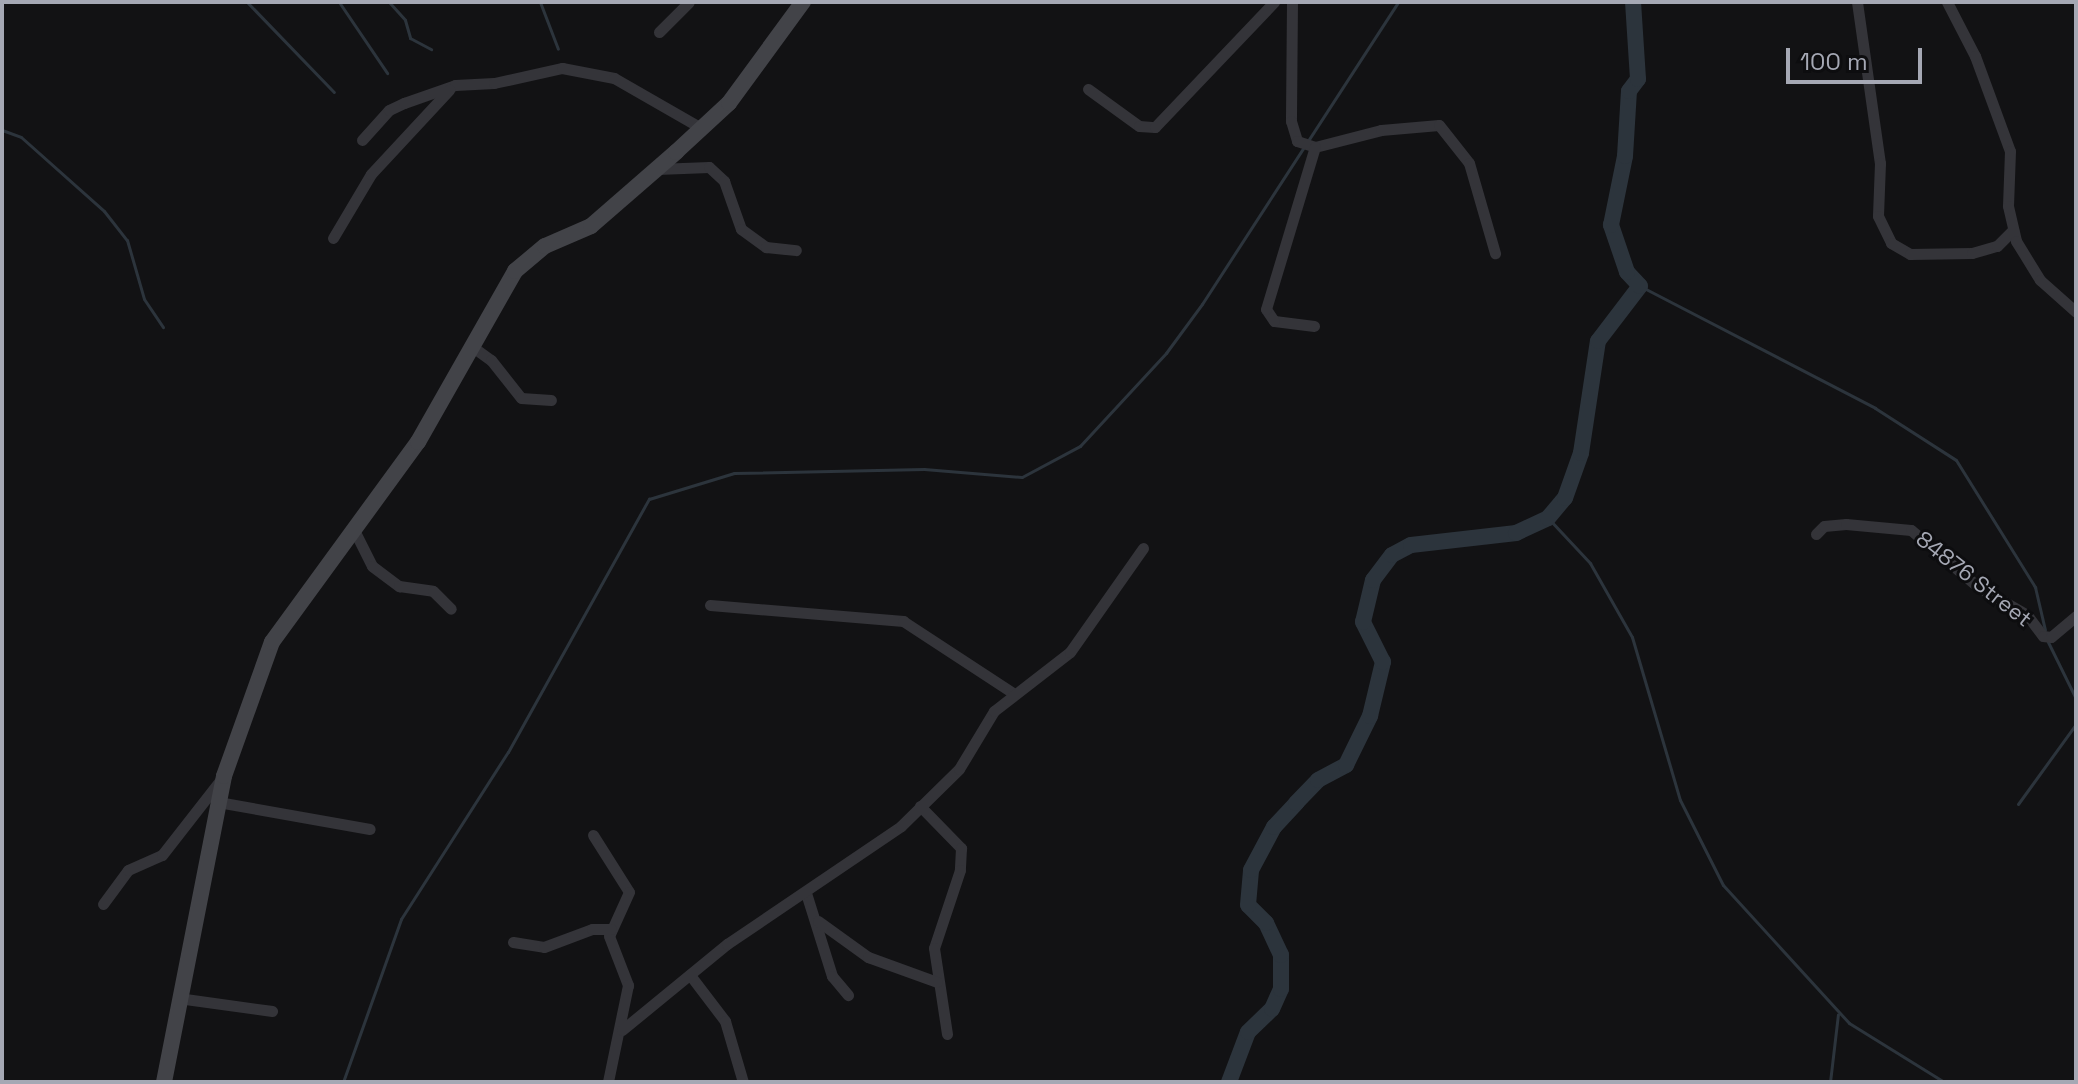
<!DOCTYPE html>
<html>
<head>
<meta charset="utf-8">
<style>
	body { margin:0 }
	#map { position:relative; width:2078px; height:1084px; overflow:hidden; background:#121214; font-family:"Space Grotesk",sans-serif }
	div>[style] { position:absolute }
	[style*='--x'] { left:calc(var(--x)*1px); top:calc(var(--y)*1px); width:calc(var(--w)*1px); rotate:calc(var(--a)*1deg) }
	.stream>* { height:3px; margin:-1.5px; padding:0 1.5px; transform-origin:1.5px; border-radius:1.5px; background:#2c343c }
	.river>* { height:16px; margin:-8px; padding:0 8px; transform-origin:8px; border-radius:8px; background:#2c343c }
	.street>* { height:11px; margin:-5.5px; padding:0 5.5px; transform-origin:5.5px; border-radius:5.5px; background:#343439 }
	.secondary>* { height:16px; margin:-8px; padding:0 8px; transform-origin:8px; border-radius:8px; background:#424348 }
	span { translate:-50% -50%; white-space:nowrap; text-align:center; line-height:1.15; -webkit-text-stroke:6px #0d0d0f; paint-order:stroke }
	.street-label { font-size:22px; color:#a5a8b4 }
	.frame { position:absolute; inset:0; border:4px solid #a5a8b4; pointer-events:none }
	.scale { position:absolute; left:1786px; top:48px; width:136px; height:36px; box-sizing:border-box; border:4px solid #a5a8b4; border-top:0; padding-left:10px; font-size:24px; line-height:28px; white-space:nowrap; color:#a5a8b4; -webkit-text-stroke:6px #0d0d0f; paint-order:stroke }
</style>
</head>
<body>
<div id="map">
	<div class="stream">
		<div style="--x:247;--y:2;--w:125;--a:46"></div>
		<div style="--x:339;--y:2;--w:86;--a:55.9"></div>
		<div style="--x:389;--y:2;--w:24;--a:48"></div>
		<div style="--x:405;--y:20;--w:19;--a:74"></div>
		<div style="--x:410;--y:38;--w:24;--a:28"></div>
		<div style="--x:540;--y:2;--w:50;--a:69"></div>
		<div style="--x:2;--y:130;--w:20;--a:20"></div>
		<div style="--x:21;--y:137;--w:111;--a:41.7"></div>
		<div style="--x:104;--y:211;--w:37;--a:52"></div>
		<div style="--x:127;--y:240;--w:61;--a:73.9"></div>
		<div style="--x:144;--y:299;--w:34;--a:56"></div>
		<div style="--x:1640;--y:286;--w:265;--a:27.4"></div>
		<div style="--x:1875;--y:408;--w:96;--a:32.7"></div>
		<div style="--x:1956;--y:460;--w:150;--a:58.1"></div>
		<div style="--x:2035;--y:587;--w:44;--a:76.9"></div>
		<div style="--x:1548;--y:518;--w:62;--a:47"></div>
		<div style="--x:1590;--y:563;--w:85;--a:60.4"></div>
		<div style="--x:1632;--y:637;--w:170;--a:73.6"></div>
		<div style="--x:1680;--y:800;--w:95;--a:63.2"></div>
		<div style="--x:1723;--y:885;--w:187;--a:47.6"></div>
		<div style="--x:1849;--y:1023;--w:112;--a:31.8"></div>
		<div style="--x:2048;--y:642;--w:64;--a:63.8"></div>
		<div style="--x:2018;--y:804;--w:99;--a:-54.1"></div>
		<div style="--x:343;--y:1082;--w:173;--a:-70.4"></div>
		<div style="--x:401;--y:919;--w:198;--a:-57.4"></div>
		<div style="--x:508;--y:752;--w:290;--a:-60.9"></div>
		<div style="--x:649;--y:499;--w:89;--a:-17"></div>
		<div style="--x:734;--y:473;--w:190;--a:-1.2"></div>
		<div style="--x:924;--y:469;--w:98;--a:4.7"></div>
		<div style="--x:1022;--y:477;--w:66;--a:-28.1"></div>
		<div style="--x:1080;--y:446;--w:127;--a:-47.2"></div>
		<div style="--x:1166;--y:353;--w:61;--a:-53.7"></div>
		<div style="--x:1202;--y:304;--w:360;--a:-57"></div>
		<div style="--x:1830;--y:1082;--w:68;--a:-83.3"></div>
	</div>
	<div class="river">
		<div style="--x:1229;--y:1082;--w:53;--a:-69.2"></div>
		<div style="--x:1248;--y:1032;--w:33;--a:-44"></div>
		<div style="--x:1272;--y:1009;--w:22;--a:-66"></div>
		<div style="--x:1281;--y:989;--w:34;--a:-90"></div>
		<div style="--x:1281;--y:955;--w:35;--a:-115"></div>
		<div style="--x:1266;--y:923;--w:25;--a:-135"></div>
		<div style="--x:1248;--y:905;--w:35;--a:-85"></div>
		<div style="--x:1251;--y:870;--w:49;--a:-61.9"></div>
		<div style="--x:1274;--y:827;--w:33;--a:-47"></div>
		<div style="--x:1296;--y:803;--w:32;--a:-46"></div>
		<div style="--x:1318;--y:780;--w:32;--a:-28"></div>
		<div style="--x:1346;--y:765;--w:55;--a:-63.9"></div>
		<div style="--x:1370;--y:716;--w:56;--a:-76.5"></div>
		<div style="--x:1383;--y:662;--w:45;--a:-116.6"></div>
		<div style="--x:1363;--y:622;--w:43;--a:-76.6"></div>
		<div style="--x:1373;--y:580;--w:31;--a:-53"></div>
		<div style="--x:1392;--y:555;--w:21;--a:-28"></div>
		<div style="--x:1411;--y:545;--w:106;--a:-6.5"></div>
		<div style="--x:1516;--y:533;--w:35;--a:-25"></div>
		<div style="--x:1548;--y:518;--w:26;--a:-50"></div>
		<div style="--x:1565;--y:498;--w:48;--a:-70.4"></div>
		<div style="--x:1581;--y:453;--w:113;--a:-81.4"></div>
		<div style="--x:1598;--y:341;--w:69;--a:-52.6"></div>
		<div style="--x:1640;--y:286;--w:19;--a:-133"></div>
		<div style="--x:1627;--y:272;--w:50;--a:-108.8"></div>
		<div style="--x:1611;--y:225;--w:70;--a:-78.5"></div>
		<div style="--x:1625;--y:156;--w:65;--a:-86.5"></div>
		<div style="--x:1629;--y:91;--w:15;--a:-53"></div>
		<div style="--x:1638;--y:79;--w:77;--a:-93.7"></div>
	</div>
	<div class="street">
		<div style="--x:1292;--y:2;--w:119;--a:90.5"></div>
		<div style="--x:1291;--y:121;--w:21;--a:73"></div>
		<div style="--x:1297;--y:141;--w:19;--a:18"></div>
		<div style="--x:1315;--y:147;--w:68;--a:-14.4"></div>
		<div style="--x:1381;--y:130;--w:58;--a:-4.9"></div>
		<div style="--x:1439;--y:125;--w:48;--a:51.7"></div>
		<div style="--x:1469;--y:163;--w:94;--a:73.9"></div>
		<div style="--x:1857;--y:2;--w:163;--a:81.9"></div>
		<div style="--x:1880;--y:163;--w:53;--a:92.2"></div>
		<div style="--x:1878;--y:216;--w:30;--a:64"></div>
		<div style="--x:1891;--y:243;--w:22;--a:30"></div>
		<div style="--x:1910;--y:254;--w:62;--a:-0.9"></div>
		<div style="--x:1972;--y:253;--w:26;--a:-16"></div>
		<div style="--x:1997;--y:246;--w:23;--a:-45"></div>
		<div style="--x:1947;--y:2;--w:61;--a:62.6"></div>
		<div style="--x:1975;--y:56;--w:101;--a:69.8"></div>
		<div style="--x:2010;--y:151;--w:55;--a:92.1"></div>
		<div style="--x:2008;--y:206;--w:36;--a:77"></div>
		<div style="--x:2016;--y:241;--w:46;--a:58.4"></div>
		<div style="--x:2040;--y:280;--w:48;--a:41.6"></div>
		<div style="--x:659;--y:32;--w:42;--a:-45"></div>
		<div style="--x:1088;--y:89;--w:63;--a:36"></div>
		<div style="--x:1139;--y:126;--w:16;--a:4"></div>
		<div style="--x:1155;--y:127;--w:173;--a:-46.4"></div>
		<div style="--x:362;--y:140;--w:40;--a:-48"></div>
		<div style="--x:389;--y:110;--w:17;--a:-25"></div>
		<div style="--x:404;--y:103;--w:54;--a:-19.4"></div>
		<div style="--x:455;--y:85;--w:39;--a:-3"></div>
		<div style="--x:494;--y:83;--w:70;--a:-12.4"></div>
		<div style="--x:562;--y:68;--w:53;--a:10.9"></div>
		<div style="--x:614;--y:78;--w:100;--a:29.9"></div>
		<div style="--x:657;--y:169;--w:52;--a:-2.2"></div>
		<div style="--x:709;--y:167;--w:21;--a:43"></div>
		<div style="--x:724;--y:181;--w:51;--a:70.5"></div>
		<div style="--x:741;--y:229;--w:31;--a:36"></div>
		<div style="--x:766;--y:247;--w:30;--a:6"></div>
		<div style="--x:333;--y:238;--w:74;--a:-59.3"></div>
		<div style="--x:371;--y:174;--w:115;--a:-47.1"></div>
		<div style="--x:1314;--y:326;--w:40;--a:-172.9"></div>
		<div style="--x:1274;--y:321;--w:14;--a:-124"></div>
		<div style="--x:1266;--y:309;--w:169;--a:-73.2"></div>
		<div style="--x:470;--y:345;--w:26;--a:36"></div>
		<div style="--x:491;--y:360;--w:48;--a:51.7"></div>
		<div style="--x:521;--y:398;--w:30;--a:4"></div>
		<div style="--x:353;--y:528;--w:42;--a:63.4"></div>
		<div style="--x:372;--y:566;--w:34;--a:37"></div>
		<div style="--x:399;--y:586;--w:34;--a:8"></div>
		<div style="--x:433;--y:591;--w:25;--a:45"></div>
		<div style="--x:1816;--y:534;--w:11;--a:-45"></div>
		<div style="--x:1824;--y:526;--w:22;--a:-5"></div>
		<div style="--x:1846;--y:524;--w:65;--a:5.3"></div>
		<div style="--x:1911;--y:530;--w:87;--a:40.3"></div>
		<div style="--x:1977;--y:586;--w:58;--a:30.1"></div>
		<div style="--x:2027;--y:615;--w:26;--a:53"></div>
		<div style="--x:2043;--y:636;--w:8;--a:7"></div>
		<div style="--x:2051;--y:637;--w:33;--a:-40"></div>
		<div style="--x:710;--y:605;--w:194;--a:4.7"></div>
		<div style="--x:903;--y:621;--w:131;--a:33.2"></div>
		<div style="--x:218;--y:802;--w:154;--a:10.1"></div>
		<div style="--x:920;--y:806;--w:59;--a:45.7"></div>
		<div style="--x:961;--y:848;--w:22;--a:93"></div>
		<div style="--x:960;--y:870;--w:82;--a:108.4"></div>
		<div style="--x:934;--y:948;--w:87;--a:81.4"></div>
		<div style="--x:593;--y:835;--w:67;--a:57.7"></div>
		<div style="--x:629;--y:892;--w:48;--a:114.4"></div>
		<div style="--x:609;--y:936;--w:53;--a:68.8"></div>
		<div style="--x:628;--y:985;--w:99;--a:101.7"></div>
		<div style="--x:806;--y:893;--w:87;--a:72.6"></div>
		<div style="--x:832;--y:976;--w:25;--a:50"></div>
		<div style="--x:103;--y:904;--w:42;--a:-53.7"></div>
		<div style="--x:128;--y:870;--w:37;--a:-24"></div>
		<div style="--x:162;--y:855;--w:99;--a:-52"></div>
		<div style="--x:818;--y:921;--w:62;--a:35.8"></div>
		<div style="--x:868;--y:957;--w:73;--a:19.9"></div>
		<div style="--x:513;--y:942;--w:31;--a:9"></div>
		<div style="--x:544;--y:947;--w:51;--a:-20.6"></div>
		<div style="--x:592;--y:929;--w:19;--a:0"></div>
		<div style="--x:690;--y:975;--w:58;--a:52.7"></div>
		<div style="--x:725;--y:1021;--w:64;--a:73.6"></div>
		<div style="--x:178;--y:998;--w:95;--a:7.9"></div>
		<div style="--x:622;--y:1030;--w:136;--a:-39.3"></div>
		<div style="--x:727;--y:944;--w:210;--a:-34.1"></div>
		<div style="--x:901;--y:826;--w:81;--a:-44.5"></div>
		<div style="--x:959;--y:769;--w:68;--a:-58.9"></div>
		<div style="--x:994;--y:711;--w:96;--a:-37.8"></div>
		<div style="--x:1070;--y:652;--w:127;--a:-54.9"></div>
	</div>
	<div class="secondary">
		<div style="--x:164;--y:1082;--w:312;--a:-78.9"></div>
		<div style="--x:224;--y:776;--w:142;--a:-70.3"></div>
		<div style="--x:272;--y:642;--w:248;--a:-53.9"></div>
		<div style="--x:418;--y:442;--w:197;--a:-60.4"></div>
		<div style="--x:515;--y:271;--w:39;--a:-40"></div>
		<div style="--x:545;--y:246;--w:50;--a:-23.5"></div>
		<div style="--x:591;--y:226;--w:113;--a:-41"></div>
		<div style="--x:676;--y:152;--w:72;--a:-42.8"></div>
		<div style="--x:729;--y:103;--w:125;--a:-53.8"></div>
	</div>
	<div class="street-label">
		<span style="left:1974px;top:579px;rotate:38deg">84876 Street</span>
	</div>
	<div class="frame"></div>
	<div class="scale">100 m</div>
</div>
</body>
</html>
